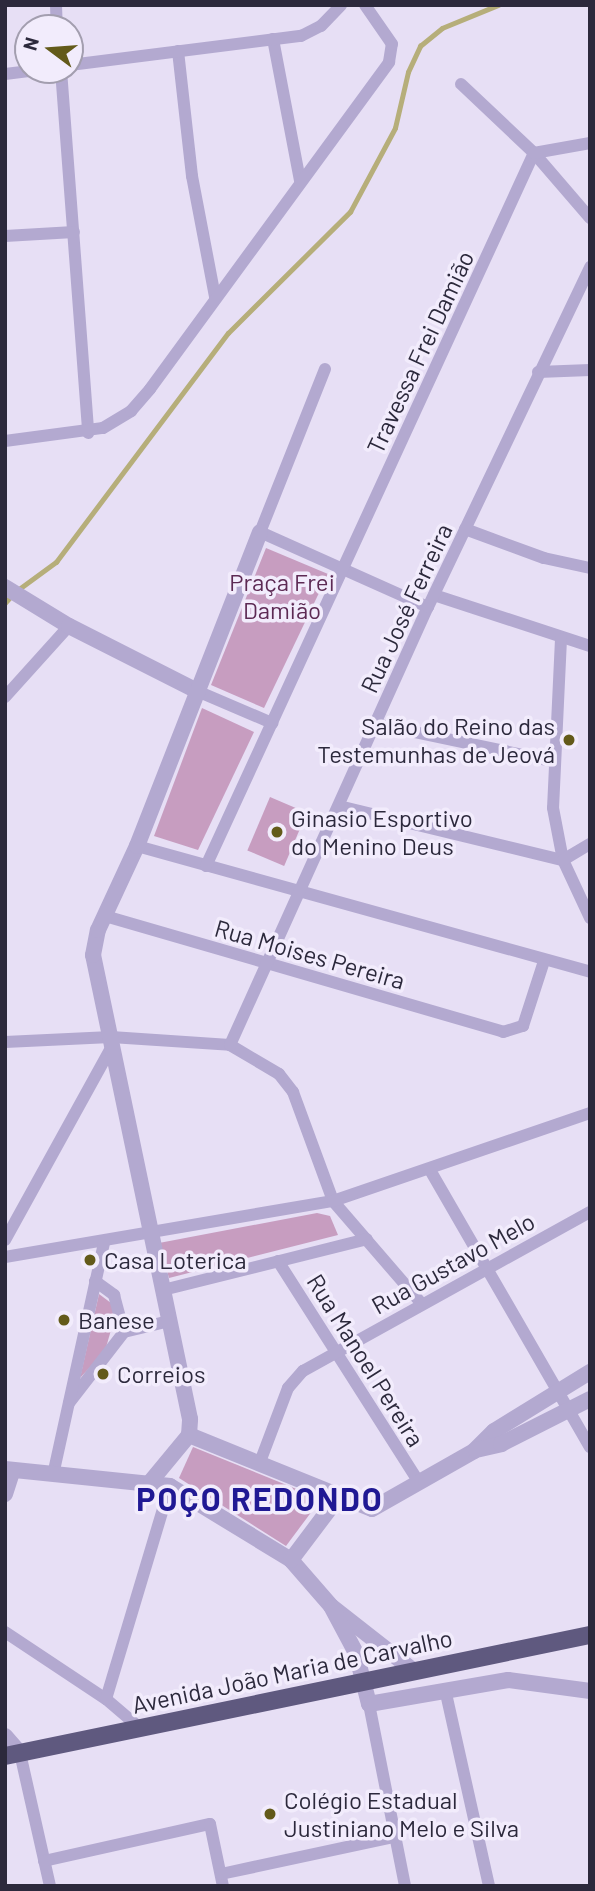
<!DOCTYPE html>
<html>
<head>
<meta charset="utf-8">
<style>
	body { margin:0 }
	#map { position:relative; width:595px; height:1891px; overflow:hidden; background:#e7dff5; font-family:Barlow,sans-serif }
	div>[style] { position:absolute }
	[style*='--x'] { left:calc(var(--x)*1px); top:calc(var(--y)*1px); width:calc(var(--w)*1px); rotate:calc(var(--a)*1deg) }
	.green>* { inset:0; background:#c79dc0; transform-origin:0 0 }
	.stream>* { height:4.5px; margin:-2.25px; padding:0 2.25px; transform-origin:2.25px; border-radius:2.25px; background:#b6ae7a }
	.minor>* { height:12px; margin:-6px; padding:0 6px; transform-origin:6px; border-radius:6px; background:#b3a9d0 }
	.tertiary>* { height:16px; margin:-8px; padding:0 8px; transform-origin:8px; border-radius:8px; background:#b3a9d0 }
	.primary>* { height:18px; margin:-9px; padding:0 9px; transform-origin:9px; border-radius:9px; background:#5f597f }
	.dots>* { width:19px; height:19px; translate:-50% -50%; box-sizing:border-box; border:4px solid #f2ecfc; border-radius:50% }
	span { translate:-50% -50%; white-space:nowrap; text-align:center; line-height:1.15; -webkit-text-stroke:7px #f2ecfc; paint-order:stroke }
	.street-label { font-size:24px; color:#2c293c }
	.park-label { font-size:24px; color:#5d2a54 }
	.poi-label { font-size:24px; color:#2c293c }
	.right { translate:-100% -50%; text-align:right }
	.left { translate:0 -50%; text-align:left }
	.district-label { font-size:32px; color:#201994; font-weight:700; letter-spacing:2px }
	.frame { position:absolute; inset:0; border:7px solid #2c293c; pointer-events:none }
	.north { position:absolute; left:14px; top:14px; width:70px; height:70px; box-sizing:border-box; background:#f2ecfc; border:2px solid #a39eaf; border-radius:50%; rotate:286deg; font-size:19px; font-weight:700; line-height:28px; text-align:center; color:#2c293c }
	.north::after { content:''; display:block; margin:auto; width:24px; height:32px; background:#635a1a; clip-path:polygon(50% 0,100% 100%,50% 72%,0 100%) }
</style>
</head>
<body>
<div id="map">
	<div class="green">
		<div style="clip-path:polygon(266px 548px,328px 574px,264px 708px,211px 685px)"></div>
		<div style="clip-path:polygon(202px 708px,254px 732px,198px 850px,154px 836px)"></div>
		<div style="left:270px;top:797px;width:40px;height:58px;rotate:23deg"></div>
		<div style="clip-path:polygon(317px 1213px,330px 1216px,338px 1235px,169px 1278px,159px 1243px)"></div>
		<div style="clip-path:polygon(99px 1294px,111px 1303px,115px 1316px,105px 1351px,80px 1378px)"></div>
		<div style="clip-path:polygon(193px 1447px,321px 1499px,286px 1546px,179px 1478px)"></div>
	</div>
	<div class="stream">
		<div style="--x:19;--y:589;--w:46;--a:-36.1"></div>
		<div style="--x:56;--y:562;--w:286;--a:-53.1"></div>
		<div style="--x:228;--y:333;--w:172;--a:-44.8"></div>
		<div style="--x:350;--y:212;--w:95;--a:-61.8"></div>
		<div style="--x:395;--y:128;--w:57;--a:-76.9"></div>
		<div style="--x:408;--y:72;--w:29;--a:-65"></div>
		<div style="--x:420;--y:46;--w:28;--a:-39"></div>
		<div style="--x:442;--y:28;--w:61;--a:-22.3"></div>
		<div style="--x:5;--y:603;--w:11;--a:-49"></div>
	</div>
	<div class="minor">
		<div style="--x:56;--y:5;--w:23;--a:88"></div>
		<div style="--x:273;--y:39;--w:145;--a:79.2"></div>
		<div style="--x:178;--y:51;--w:126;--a:83.6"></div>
		<div style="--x:192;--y:176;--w:123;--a:79.2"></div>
		<div style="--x:70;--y:65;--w:233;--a:-7.2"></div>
		<div style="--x:301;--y:36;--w:22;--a:-27"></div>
		<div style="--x:321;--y:26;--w:29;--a:-46"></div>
		<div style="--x:61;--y:70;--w:364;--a:85.7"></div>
		<div style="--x:5;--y:74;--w:32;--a:-7"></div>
		<div style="--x:461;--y:84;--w:100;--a:43.4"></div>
		<div style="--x:534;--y:153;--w:86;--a:49.3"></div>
		<div style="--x:5;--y:236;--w:69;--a:-3.3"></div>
		<div style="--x:325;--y:369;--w:175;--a:111.7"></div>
		<div style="--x:260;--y:532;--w:184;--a:24.1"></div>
		<div style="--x:538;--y:372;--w:52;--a:-2.2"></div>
		<div style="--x:5;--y:441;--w:99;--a:-7.6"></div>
		<div style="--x:103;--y:428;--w:33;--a:-31"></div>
		<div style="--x:131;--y:411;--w:29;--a:-49"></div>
		<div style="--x:150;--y:389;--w:405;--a:-53.8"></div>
		<div style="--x:389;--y:62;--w:18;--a:-81"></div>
		<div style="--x:392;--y:44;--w:47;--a:-124.7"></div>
		<div style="--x:465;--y:529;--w:84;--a:20.2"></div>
		<div style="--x:544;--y:558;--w:47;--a:12.3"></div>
		<div style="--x:434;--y:595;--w:164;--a:18.1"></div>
		<div style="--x:561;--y:639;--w:169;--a:92.7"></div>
		<div style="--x:553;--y:808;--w:53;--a:79.1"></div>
		<div style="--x:563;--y:860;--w:64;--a:65"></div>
		<div style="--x:197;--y:691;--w:82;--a:23.1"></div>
		<div style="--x:5;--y:697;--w:96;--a:-48"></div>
		<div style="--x:376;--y:724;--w:180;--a:11.9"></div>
		<div style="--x:339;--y:806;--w:230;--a:13.6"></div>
		<div style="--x:563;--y:860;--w:31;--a:-31"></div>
		<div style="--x:137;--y:846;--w:470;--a:15.5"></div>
		<div style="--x:206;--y:866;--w:785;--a:-65.3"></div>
		<div style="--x:534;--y:153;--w:57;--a:-10.1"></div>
		<div style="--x:105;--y:916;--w:415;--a:16.2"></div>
		<div style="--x:503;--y:1032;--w:21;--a:-17"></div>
		<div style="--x:523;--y:1026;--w:68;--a:-72.1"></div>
		<div style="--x:5;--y:1042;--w:106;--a:-2.7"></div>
		<div style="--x:111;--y:1037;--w:119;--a:3.8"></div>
		<div style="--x:230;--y:1045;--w:57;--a:30.6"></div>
		<div style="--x:279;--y:1074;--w:23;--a:52"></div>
		<div style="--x:293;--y:1092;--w:116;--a:69.8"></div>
		<div style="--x:333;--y:1201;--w:135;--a:49.2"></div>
		<div style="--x:230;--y:1045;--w:481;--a:-65.7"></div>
		<div style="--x:428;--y:607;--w:377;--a:-64.5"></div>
		<div style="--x:430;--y:1170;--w:320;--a:60"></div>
		<div style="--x:5;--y:1240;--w:222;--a:-61.1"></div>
		<div style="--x:5;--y:1257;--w:333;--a:-9.7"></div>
		<div style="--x:333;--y:1201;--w:272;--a:-18.9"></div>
		<div style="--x:278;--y:1261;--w:262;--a:57.5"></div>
		<div style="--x:95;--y:1281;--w:24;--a:36"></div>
		<div style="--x:114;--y:1295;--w:38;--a:75"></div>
		<div style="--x:163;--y:1290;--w:210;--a:-14"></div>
		<div style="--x:69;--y:1403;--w:90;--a:-52.2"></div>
		<div style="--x:124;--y:1332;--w:46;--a:-13.7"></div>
		<div style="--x:260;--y:1462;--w:79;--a:-69.3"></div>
		<div style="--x:288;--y:1388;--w:23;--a:-49"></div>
		<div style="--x:303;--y:1371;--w:328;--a:-29"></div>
		<div style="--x:53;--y:1475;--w:238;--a:-77.6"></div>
		<div style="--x:5;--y:1632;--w:121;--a:33.6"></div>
		<div style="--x:106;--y:1699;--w:45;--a:40.5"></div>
		<div style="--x:445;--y:1689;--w:202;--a:77.4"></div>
		<div style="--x:106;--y:1699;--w:222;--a:-73.3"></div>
		<div style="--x:369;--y:1704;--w:186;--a:78.8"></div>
		<div style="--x:20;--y:1753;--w:136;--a:77.3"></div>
		<div style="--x:44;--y:1861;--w:170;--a:-12.6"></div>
		<div style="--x:210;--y:1824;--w:63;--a:78.2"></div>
		<div style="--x:221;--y:1874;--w:177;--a:-12.1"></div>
	</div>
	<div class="tertiary">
		<div style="--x:5;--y:587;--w:75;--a:31.4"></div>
		<div style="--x:69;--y:626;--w:144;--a:26.9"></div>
		<div style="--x:189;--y:1435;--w:16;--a:-86"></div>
		<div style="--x:190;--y:1419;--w:474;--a:-101.8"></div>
		<div style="--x:93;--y:955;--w:25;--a:-79"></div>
		<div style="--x:98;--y:930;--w:93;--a:-65.1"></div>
		<div style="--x:137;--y:846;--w:337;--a:-68.6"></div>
		<div style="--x:189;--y:1435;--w:197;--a:22"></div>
		<div style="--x:372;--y:1509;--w:117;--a:-29.6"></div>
		<div style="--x:474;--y:1451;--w:28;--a:-45"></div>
		<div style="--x:494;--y:1431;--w:113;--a:-31.6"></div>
		<div style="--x:476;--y:1450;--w:26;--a:-13"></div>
		<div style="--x:501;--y:1444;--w:100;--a:-26.8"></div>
		<div style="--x:5;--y:1469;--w:166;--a:5.9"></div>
		<div style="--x:170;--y:1486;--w:142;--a:31.4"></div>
		<div style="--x:291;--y:1560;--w:61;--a:49"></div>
		<div style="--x:331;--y:1606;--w:105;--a:38.1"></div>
		<div style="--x:151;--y:1481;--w:60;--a:-50.4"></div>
		<div style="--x:5;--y:1494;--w:23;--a:-72"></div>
		<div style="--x:291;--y:1560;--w:81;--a:-53"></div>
		<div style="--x:332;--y:1608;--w:51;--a:61.9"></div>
		<div style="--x:356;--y:1653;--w:53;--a:75.7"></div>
		<div style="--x:369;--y:1704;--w:141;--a:-9.8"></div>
		<div style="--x:508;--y:1680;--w:83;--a:7.6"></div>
		<div style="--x:5;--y:1736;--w:23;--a:49"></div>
	</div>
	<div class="primary">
		<div style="--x:5;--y:1756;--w:597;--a:-11.69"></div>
	</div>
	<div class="dots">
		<div style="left:569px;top:740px;background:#635a1a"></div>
		<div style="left:277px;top:832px;background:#635a1a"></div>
		<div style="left:90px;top:1260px;background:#635a1a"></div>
		<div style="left:64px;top:1320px;background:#635a1a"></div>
		<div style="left:103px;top:1374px;background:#635a1a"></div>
		<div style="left:270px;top:1814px;background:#635a1a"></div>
	</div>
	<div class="street-label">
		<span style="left:420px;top:352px;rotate:-65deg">Travessa Frei Damião</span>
		<span style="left:406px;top:608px;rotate:-65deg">Rua José Ferreira</span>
		<span style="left:310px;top:954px;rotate:16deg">Rua Moises Pereira</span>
		<span style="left:453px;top:1263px;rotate:-29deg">Rua Gustavo Melo</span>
		<span style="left:366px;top:1360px;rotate:58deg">Rua Manoel Pereira</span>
		<span style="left:292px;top:1671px;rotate:-12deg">Avenida João Maria de Carvalho</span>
	</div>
	<div class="park-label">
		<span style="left:282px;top:596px">Praça Frei<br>Damião</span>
	</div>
	<div class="poi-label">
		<span class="right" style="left:555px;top:740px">Salão do Reino das<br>Testemunhas de Jeová</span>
		<span class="left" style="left:291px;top:832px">Ginasio Esportivo<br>do Menino Deus</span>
		<span class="left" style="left:104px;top:1260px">Casa Loterica</span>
		<span class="left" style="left:78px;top:1320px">Banese</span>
		<span class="left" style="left:117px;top:1374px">Correios</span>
		<span class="left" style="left:284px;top:1814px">Colégio Estadual<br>Justiniano Melo e Silva</span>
	</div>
	<div class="district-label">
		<span style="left:260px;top:1498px">POÇO REDONDO</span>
	</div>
	<div class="frame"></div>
	<div class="north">N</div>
</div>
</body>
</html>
